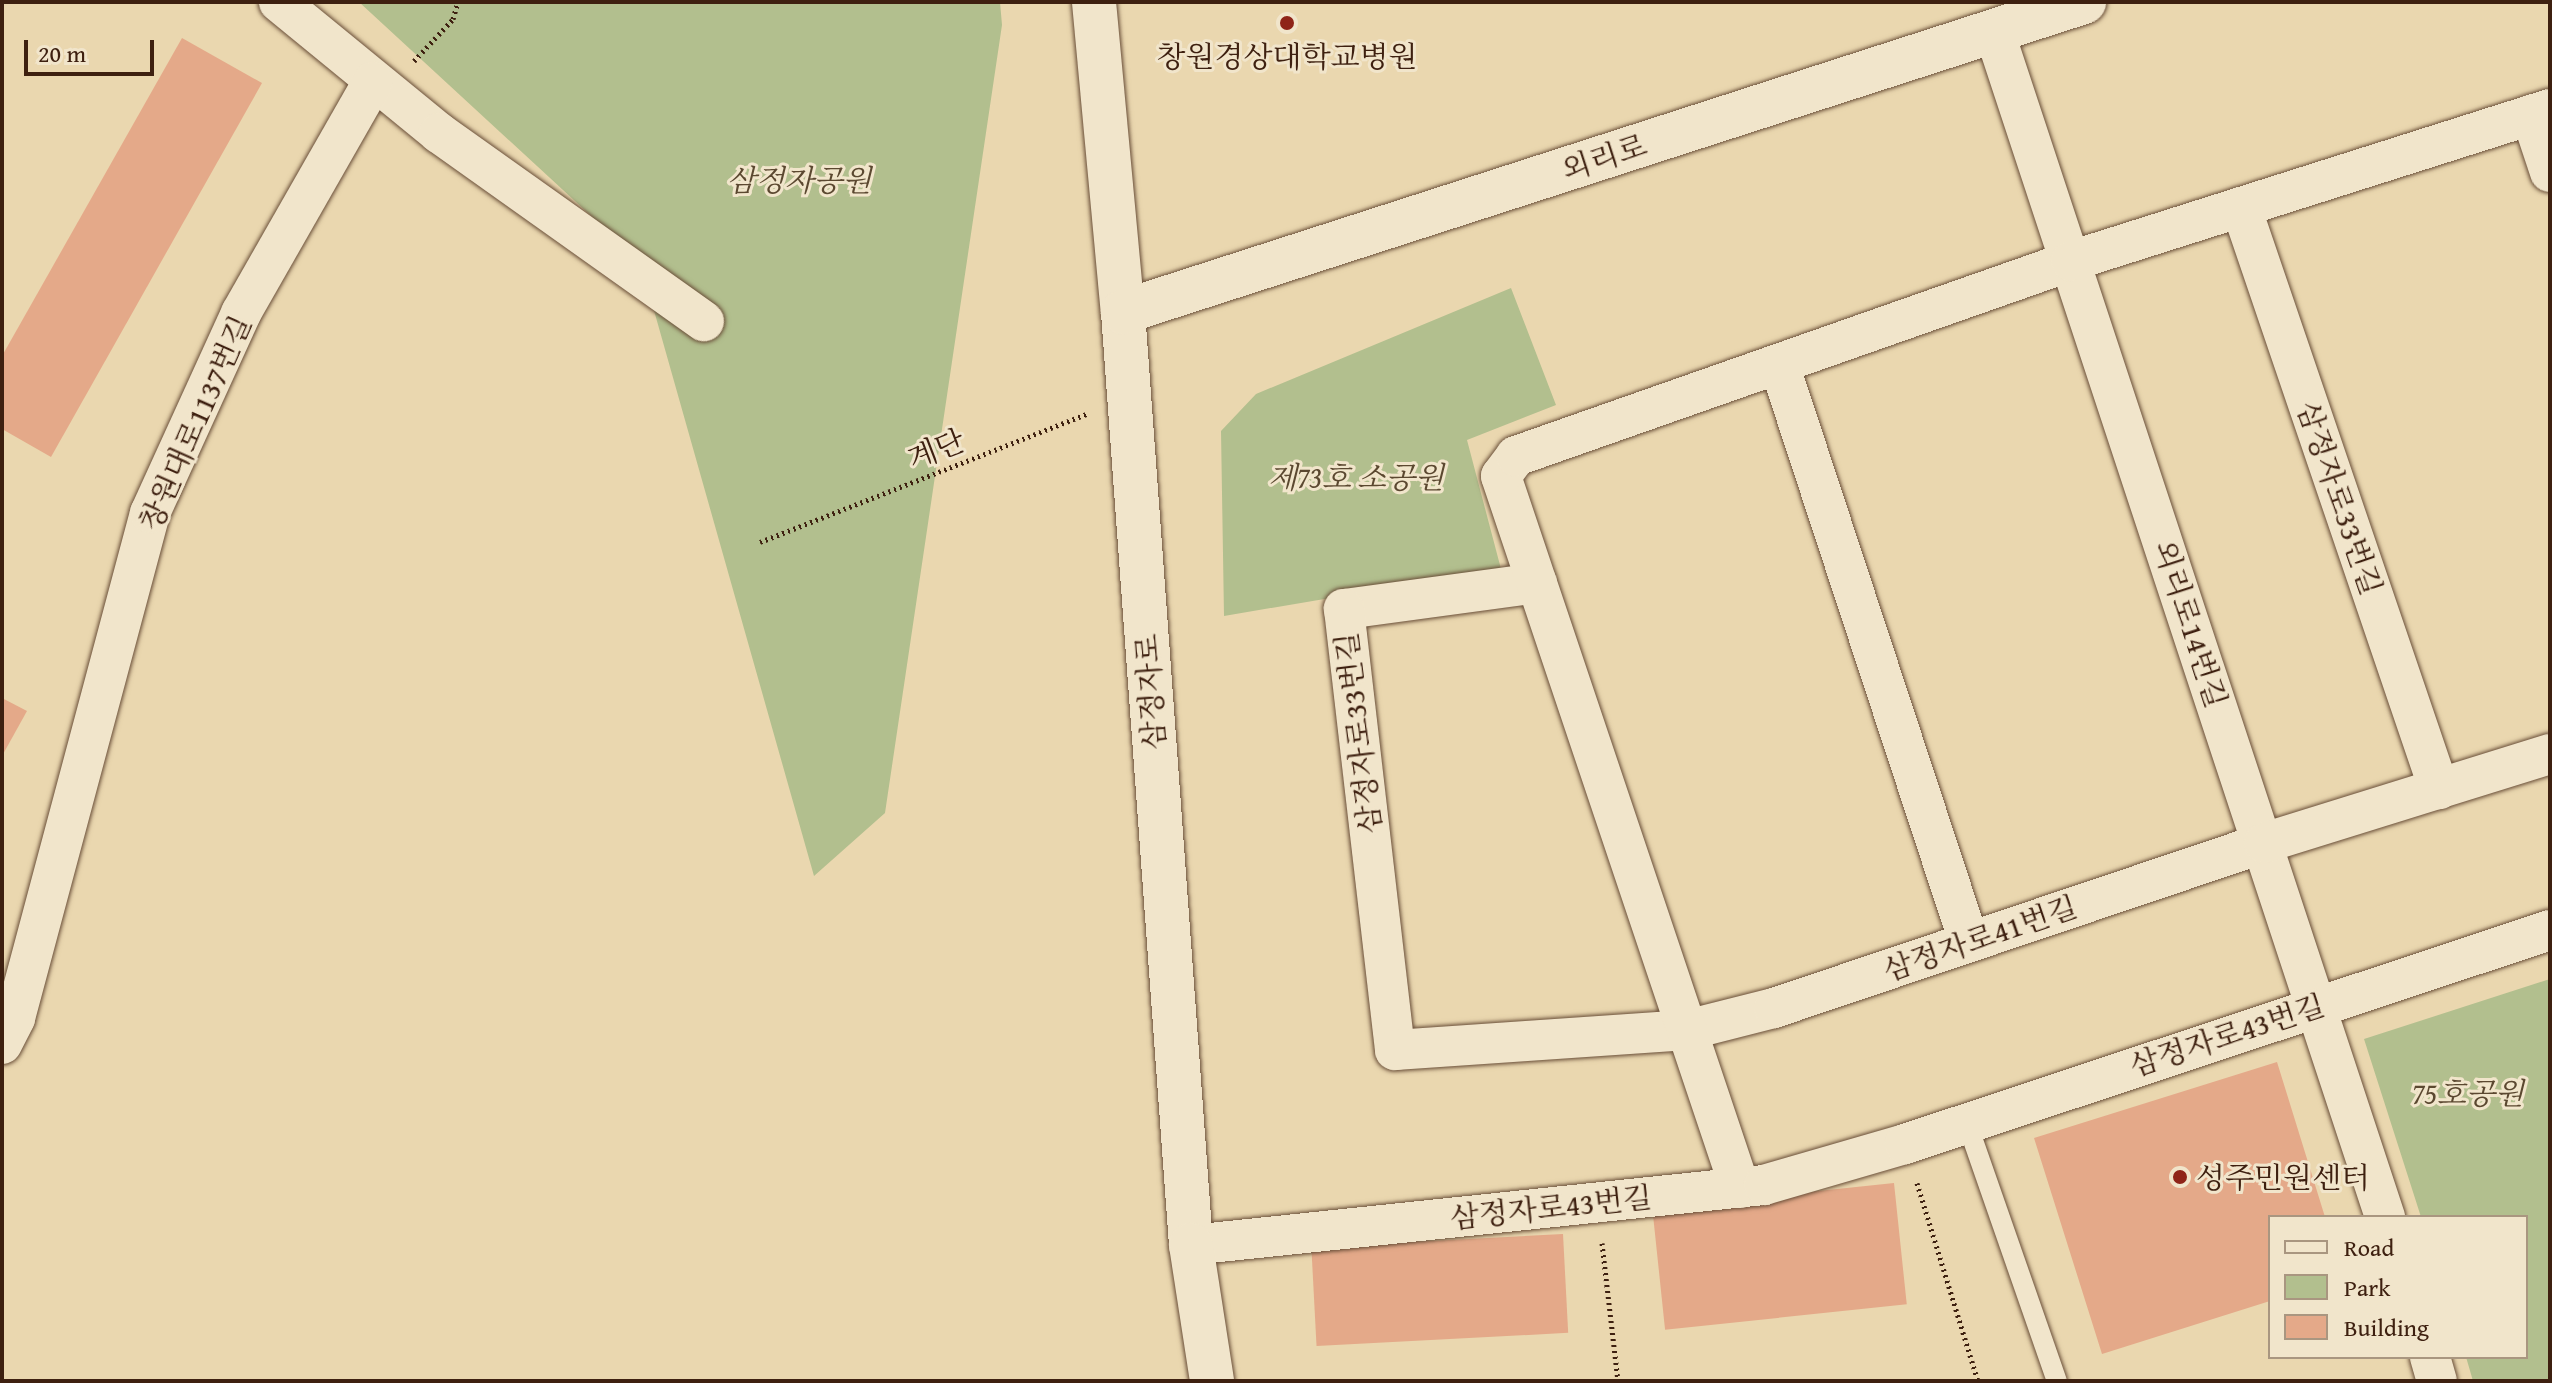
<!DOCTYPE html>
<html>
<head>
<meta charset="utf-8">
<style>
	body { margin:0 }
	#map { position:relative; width:2552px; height:1383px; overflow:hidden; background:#ead7af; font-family:"Gentium Book Plus","Noto Serif KR",serif }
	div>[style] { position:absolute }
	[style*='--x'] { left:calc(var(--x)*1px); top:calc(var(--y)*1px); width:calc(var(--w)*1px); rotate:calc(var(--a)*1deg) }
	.green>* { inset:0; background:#b2bf8e }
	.building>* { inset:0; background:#e4a989; transform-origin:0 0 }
	.path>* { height:5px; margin-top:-2.5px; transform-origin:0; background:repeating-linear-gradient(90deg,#3e2010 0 2px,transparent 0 6px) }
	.roads { filter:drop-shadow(0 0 2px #694e38) drop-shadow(0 0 2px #694e38) }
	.service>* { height:20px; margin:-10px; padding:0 10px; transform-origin:10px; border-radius:10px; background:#f1e5cb }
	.minor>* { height:40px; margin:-20px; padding:0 20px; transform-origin:20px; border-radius:20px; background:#f1e5cb }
	.tertiary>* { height:44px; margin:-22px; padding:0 22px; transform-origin:22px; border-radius:22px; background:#f1e5cb }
	.dots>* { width:22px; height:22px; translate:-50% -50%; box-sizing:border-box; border:4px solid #f1e5cb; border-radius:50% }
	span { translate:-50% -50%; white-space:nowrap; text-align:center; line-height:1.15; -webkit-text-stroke:6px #f1e5cb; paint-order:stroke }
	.poi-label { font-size:30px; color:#3e2010 }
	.left { translate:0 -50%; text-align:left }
	.street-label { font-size:30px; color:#3e2010 }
	.park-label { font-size:30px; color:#5b4830; font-style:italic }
	.frame { position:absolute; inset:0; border:4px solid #3e2010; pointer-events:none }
	.legend { position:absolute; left:2268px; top:1215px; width:260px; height:144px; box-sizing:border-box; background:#f1e5cb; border:2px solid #a99680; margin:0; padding:10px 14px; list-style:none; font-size:24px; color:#3e2010 }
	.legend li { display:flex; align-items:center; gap:16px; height:40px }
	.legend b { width:40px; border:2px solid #a99680 }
	.scale { position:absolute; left:24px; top:40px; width:130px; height:36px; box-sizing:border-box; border:4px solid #3e2010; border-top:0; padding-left:10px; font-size:24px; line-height:28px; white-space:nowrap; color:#3e2010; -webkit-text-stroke:6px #f1e5cb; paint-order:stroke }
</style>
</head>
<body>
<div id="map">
	<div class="green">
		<div style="clip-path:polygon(359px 2px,1000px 2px,1002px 25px,885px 813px,814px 876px,640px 261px)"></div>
		<div style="clip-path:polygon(1511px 288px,1556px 405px,1467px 440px,1501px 569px,1224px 616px,1221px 431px,1256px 394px)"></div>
		<div style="clip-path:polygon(2550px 979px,2550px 1381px,2473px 1381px,2466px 1357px,2526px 1357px,2526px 1217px,2421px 1217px,2364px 1039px)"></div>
	</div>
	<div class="building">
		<div style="clip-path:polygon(182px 38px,262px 83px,51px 457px,2px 429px,2px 356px)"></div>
		<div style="clip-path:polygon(2px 698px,27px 711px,2px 756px)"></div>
		<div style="clip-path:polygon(2277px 1062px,2325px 1217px,2270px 1217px,2270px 1301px,2102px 1354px,2034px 1138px)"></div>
		<div style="left:1894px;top:1183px;width:122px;height:243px;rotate:84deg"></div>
		<div style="left:1563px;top:1234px;width:99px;height:252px;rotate:87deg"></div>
	</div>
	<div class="path">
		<div style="--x:414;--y:61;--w:57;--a:-47.1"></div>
		<div style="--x:453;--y:19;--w:18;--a:-74"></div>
		<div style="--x:760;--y:542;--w:351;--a:-21.4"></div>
		<div style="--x:1917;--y:1183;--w:207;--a:72.9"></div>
		<div style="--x:1602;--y:1243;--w:139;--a:83.4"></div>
	</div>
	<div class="roads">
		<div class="service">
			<div style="--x:1967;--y:1123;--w:273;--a:70.8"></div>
		</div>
		<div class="minor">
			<div style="--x:279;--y:2;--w:207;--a:39.3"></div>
			<div style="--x:439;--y:133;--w:325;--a:35.4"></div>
			<div style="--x:1994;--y:31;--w:1249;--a:71.75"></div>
			<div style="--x:2531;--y:115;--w:60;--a:71.6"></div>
			<div style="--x:2241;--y:207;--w:615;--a:71.21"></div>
			<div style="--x:1779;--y:364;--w:608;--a:71.8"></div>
			<div style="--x:1537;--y:583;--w:195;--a:172.3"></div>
			<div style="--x:1344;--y:609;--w:444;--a:83.4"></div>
			<div style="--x:1395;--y:1050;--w:293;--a:-3.9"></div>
			<div style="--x:1687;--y:1030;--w:90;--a:-14.2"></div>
			<div style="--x:1774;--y:1008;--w:517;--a:-18.61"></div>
			<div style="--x:2264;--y:843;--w:300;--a:-17.3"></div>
			<div style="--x:2;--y:1044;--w:29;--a:-63"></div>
			<div style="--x:15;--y:1018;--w:523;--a:-75.03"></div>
			<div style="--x:150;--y:513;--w:220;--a:-65.5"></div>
			<div style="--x:241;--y:313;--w:266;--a:-60.3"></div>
			<div style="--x:1740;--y:1188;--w:751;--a:-108.56"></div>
			<div style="--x:1501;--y:476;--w:25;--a:-53"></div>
			<div style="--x:1516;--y:456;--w:588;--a:-19.36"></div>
			<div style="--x:2071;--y:261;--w:503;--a:-17.61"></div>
			<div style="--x:1191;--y:1245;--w:576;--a:-5.98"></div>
			<div style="--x:1764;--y:1185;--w:147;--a:-16.2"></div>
			<div style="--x:1905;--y:1144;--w:680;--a:-18.35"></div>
			<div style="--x:2430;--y:1357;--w:25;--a:74"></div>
		</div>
		<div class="tertiary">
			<div style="--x:1094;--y:2;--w:311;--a:84.7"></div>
			<div style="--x:1123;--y:312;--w:935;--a:85.83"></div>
			<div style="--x:1191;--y:1245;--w:138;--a:81.2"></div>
			<div style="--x:1123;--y:312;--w:1010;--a:-17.88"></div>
		</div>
	</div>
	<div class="dots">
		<div style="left:1287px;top:23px;background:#8f2418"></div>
		<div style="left:2180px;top:1177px;background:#8f2418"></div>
	</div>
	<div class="poi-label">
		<span style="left:1287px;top:56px">창원경상대학교병원</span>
		<span class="left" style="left:2196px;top:1177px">성주민원센터</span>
	</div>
	<div class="street-label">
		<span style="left:1604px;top:157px;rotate:-18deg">외리로</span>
		<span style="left:195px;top:423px;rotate:-66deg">창원대로1137번길</span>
		<span style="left:936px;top:449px;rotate:-21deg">계단</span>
		<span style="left:2340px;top:498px;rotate:71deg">삼정자로33번길</span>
		<span style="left:2191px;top:624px;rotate:72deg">외리로14번길</span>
		<span style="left:1150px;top:692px;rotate:-94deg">삼정자로</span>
		<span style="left:1358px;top:733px;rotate:-97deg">삼정자로33번길</span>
		<span style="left:1980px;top:938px;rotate:-19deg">삼정자로41번길</span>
		<span style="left:2227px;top:1035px;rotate:-18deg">삼정자로43번길</span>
		<span style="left:1551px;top:1207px;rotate:-6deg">삼정자로43번길</span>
	</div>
	<div class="park-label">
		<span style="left:799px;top:180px">삼정자공원</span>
		<span style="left:1356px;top:477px">제73호 소공원</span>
		<span style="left:2468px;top:1093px">75호공원</span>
	</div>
	<div class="frame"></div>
	<ul class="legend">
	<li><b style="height:10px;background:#f1e5cb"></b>Road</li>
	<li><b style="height:22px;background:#b2bf8e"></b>Park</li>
	<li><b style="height:22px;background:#e4a989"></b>Building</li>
	</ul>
	<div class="scale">20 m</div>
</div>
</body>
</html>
